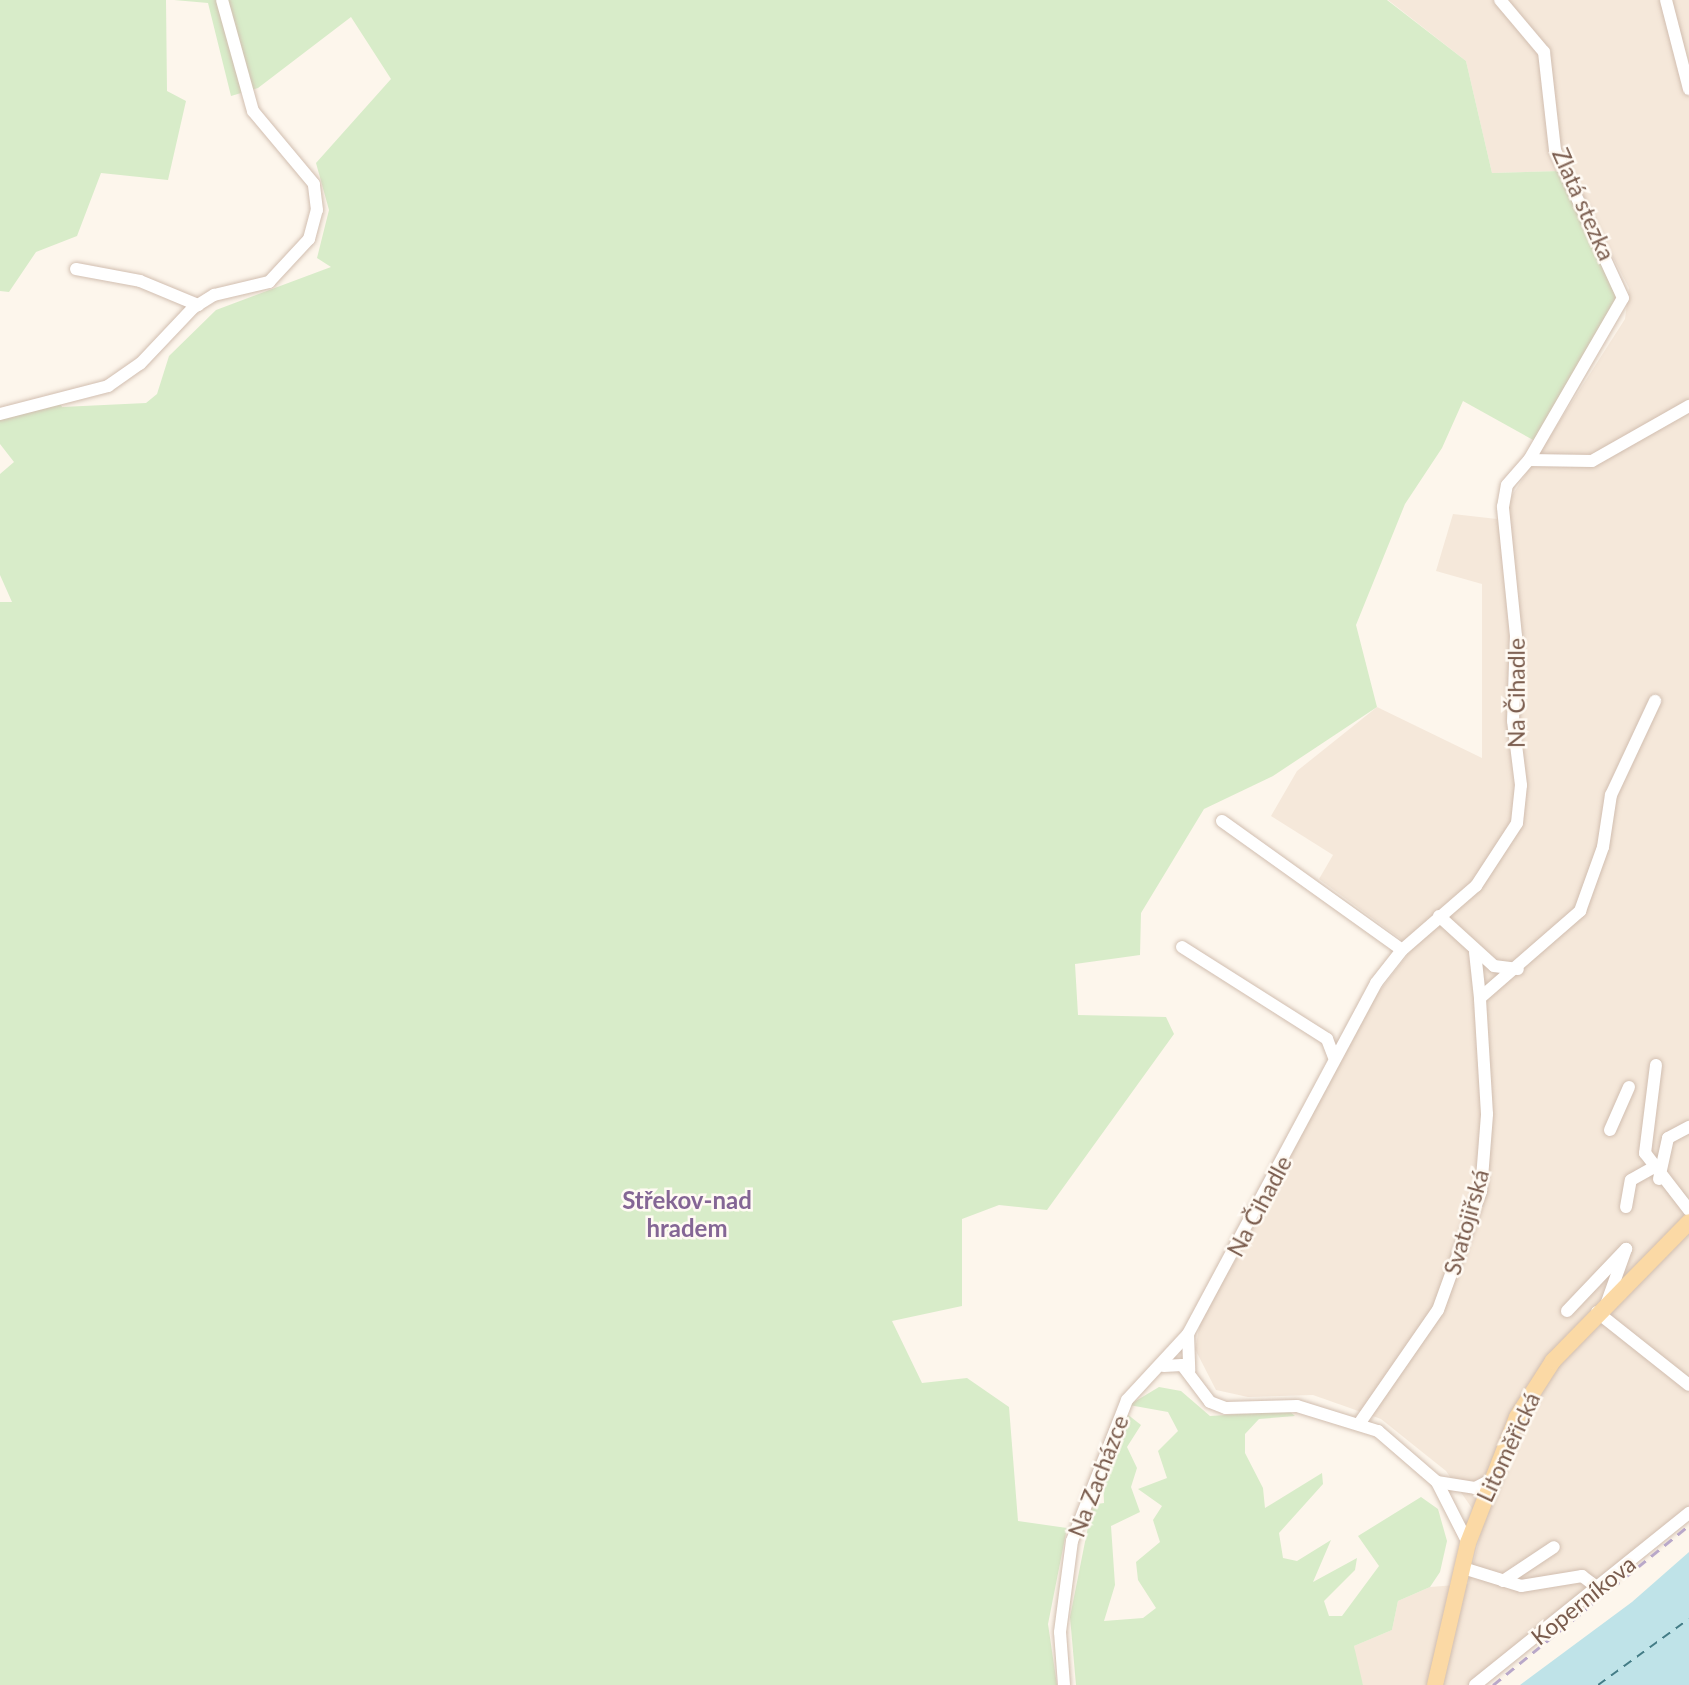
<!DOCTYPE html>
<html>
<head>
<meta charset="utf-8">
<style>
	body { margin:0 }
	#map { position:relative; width:1689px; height:1685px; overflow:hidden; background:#fdf6ec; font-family:Lato,sans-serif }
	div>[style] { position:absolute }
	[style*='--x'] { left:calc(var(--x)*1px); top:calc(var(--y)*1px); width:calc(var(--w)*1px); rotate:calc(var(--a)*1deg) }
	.residential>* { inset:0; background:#f5e8da }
	.green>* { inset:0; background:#d8ecc9 }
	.water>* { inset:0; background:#bfe3e8 }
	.ferry>* { height:2px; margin-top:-1px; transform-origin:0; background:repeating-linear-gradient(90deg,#437c86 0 9px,transparent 0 16px) }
	.roads { filter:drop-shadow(0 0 2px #d1beb0) drop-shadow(0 0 2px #d1beb0) }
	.minor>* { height:12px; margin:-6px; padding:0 6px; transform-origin:6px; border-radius:6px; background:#fff }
	.major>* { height:16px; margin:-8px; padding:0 8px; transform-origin:8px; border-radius:8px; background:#fbd9a5 }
	.rail>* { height:2.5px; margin-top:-1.25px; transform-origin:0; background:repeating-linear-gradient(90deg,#b9a8c9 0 10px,transparent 0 17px) }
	span { translate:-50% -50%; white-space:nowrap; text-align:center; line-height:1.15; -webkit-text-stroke:5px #fffaf3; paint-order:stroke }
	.street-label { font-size:23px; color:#7a5c4d }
	.neighbourhood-label { font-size:24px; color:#846695; font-weight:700 }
</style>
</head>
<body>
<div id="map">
	<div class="residential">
		<div style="clip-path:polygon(1388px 0,1689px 0,1689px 1515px,1481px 1685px,1363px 1685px,1357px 1668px,1354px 1646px,1392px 1630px,1398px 1601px,1430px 1587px,1468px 1584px,1483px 1524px,1446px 1471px,1381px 1419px,1313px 1395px,1248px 1397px,1216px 1390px,1195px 1349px,1203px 1309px,1234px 1263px,1359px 1017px,1413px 948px,1319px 879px,1333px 855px,1271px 816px,1297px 771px,1377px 707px,1482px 758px,1482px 584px,1436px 571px,1453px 514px,1497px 519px,1625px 319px,1629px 288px,1572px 179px,1561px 171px,1492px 173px,1466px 61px)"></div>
	</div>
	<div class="green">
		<div style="clip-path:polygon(0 0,166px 0,167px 91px,186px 101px,168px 180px,101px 173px,77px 236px,36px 252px,9px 292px,0 291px)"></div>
		<div style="clip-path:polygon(174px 0,1387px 0,1466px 61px,1492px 173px,1561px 171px,1617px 291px,1611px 319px,1535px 441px,1463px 401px,1442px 448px,1405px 504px,1356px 625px,1377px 707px,1273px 776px,1204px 809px,1141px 913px,1140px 955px,1075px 964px,1078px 1015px,1166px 1017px,1174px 1034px,1047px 1210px,999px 1205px,962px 1219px,962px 1306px,892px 1321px,922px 1383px,967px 1378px,1009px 1407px,1018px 1521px,1067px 1528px,1048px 1624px,1057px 1685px,0 1685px,0 602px,12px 602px,0 575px,0 474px,14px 462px,0 444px,0 414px,58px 400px,62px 407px,146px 403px,157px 394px,169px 356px,216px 310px,331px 267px,317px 258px,329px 210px,316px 163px,391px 79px,351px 17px,258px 88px,231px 96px,208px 3px)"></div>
		<div style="clip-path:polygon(1159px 1387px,1181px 1391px,1210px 1416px,1289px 1411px,1295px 1416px,1259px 1419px,1245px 1434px,1245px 1453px,1263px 1488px,1265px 1508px,1322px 1473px,1323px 1484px,1279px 1533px,1283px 1558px,1297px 1561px,1331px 1540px,1313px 1582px,1357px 1558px,1355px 1570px,1324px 1601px,1329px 1616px,1342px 1616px,1379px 1566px,1358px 1536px,1421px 1497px,1438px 1509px,1447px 1541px,1440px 1572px,1430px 1587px,1398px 1601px,1392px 1630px,1354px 1646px,1363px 1685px,1076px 1685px,1070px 1617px,1089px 1522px,1081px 1521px,1090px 1505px,1104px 1503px,1103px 1479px,1127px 1414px,1141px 1425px,1127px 1447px,1137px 1468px,1131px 1487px,1140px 1512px,1111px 1526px,1115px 1585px,1104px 1621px,1143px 1618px,1156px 1608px,1138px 1580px,1136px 1562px,1160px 1542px,1153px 1520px,1162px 1506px,1138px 1489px,1167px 1478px,1158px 1451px,1178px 1431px,1168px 1412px,1129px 1405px)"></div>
	</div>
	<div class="water">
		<div style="clip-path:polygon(1689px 1552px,1689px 1685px,1520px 1685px,1632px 1602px)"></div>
	</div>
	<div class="ferry">
		<div style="--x:1598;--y:1685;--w:112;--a:-36"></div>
	</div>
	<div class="roads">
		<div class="minor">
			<div style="--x:1666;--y:0;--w:92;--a:75.5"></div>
			<div style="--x:76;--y:269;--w:65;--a:10.6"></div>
			<div style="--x:140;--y:281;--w:63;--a:22.5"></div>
			<div style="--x:0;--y:414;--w:112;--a:-14.5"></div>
			<div style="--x:108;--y:386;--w:39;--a:-35"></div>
			<div style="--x:140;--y:364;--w:77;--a:-46.6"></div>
			<div style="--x:193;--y:308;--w:25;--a:-32"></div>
			<div style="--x:214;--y:295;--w:57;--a:-13.3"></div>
			<div style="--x:269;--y:282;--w:59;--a:-47.1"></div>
			<div style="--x:309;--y:239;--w:30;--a:-75"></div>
			<div style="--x:317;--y:210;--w:26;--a:-97"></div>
			<div style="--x:314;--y:184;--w:95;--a:-129.9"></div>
			<div style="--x:253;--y:111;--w:115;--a:-105.6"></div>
			<div style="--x:1529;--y:460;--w:63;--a:0.9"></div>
			<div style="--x:1592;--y:461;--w:112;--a:-29.6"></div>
			<div style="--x:1222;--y:821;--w:221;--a:35.6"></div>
			<div style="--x:1439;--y:916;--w:74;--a:42.3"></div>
			<div style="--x:1494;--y:966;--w:24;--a:7"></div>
			<div style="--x:1182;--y:947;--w:172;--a:32.4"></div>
			<div style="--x:1327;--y:1039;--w:19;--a:69"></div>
			<div style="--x:1475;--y:952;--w:46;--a:83.8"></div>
			<div style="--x:1656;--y:1065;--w:89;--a:97.1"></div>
			<div style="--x:1645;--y:1153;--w:72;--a:52.3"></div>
			<div style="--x:1610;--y:1130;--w:47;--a:-66.2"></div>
			<div style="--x:1659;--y:1179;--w:42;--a:-77.6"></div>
			<div style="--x:1668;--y:1138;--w:24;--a:-28"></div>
			<div style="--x:1626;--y:1207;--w:27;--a:-80"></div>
			<div style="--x:1631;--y:1180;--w:23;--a:-29"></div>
			<div style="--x:1567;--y:1311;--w:86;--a:-46.4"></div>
			<div style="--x:1626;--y:1249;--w:56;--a:109.7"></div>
			<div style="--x:1597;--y:1312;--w:117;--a:38.4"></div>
			<div style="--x:1188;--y:1334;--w:37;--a:88"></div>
			<div style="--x:1164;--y:1366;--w:18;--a:-3"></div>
			<div style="--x:1182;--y:1365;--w:46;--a:52.9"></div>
			<div style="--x:1210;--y:1402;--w:17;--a:21"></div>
			<div style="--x:1226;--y:1408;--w:71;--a:-1.6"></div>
			<div style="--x:1297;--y:1406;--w:85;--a:17.2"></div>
			<div style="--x:1378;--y:1431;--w:78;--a:40.8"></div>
			<div style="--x:1437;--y:1482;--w:68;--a:63.1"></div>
			<div style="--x:1361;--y:1421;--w:135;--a:-55.3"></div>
			<div style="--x:1438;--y:1310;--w:127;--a:-70.1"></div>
			<div style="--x:1481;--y:1191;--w:77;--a:-85.5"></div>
			<div style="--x:1487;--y:1114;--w:116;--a:-93.5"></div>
			<div style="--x:1480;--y:998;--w:133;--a:-41"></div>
			<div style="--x:1580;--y:911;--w:68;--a:-70.2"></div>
			<div style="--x:1603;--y:847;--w:53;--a:-81.3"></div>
			<div style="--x:1611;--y:795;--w:104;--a:-64.9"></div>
			<div style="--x:1437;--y:1482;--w:38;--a:9"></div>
			<div style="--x:1475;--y:1488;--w:13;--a:-27"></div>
			<div style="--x:1463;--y:1568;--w:61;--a:17.2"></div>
			<div style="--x:1521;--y:1586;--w:62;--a:-9.3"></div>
			<div style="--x:1582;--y:1576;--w:20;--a:37"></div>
			<div style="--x:1503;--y:1581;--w:61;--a:-33.7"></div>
			<div style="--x:1064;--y:1685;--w:53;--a:-94.3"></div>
			<div style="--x:1060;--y:1632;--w:92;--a:-82.5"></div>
			<div style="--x:1072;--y:1541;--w:151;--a:-68.7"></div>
			<div style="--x:1127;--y:1400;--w:90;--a:-47.3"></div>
			<div style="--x:1188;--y:1334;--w:398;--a:-61.8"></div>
			<div style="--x:1376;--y:983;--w:42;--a:-51.8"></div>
			<div style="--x:1402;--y:950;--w:98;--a:-40.9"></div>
			<div style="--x:1476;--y:886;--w:75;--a:-56.9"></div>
			<div style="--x:1517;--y:823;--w:38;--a:-84"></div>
			<div style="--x:1521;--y:785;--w:64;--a:-97.1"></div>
			<div style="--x:1513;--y:721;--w:85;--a:-88"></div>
			<div style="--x:1516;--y:636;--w:130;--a:-95.8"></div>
			<div style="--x:1503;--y:507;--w:22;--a:-80"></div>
			<div style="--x:1507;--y:485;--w:33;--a:-49"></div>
			<div style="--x:1529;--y:460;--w:187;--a:-59.9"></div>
			<div style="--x:1623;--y:298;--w:163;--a:-114.7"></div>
			<div style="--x:1555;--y:150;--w:99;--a:-96.4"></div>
			<div style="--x:1544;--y:52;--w:68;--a:-130.2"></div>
			<div style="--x:1475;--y:1685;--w:275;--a:-38.8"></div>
		</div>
		<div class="major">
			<div style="--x:1435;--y:1685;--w:146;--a:-76.9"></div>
			<div style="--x:1468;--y:1543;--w:135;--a:-68.7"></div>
			<div style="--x:1517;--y:1417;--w:67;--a:-57.3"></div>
			<div style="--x:1553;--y:1361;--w:194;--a:-45.6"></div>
		</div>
	</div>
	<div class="rail">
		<div style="--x:1493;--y:1685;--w:253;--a:-39.2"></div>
	</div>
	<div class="street-label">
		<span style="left:1584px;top:204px;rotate:66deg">Zlatá stezka</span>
		<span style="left:1516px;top:693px;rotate:-90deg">Na Čihadle</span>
		<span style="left:1259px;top:1206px;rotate:-62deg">Na Čihadle</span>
		<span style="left:1466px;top:1222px;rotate:-74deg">Svatojiřská</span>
		<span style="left:1508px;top:1447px;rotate:-65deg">Litoměřická</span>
		<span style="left:1098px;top:1476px;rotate:-69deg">Na Zacházce</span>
		<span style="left:1583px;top:1600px;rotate:-39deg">Koperníkova</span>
	</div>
	<div class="neighbourhood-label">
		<span style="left:687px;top:1214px">Střekov-nad<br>hradem</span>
	</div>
</div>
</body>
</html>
